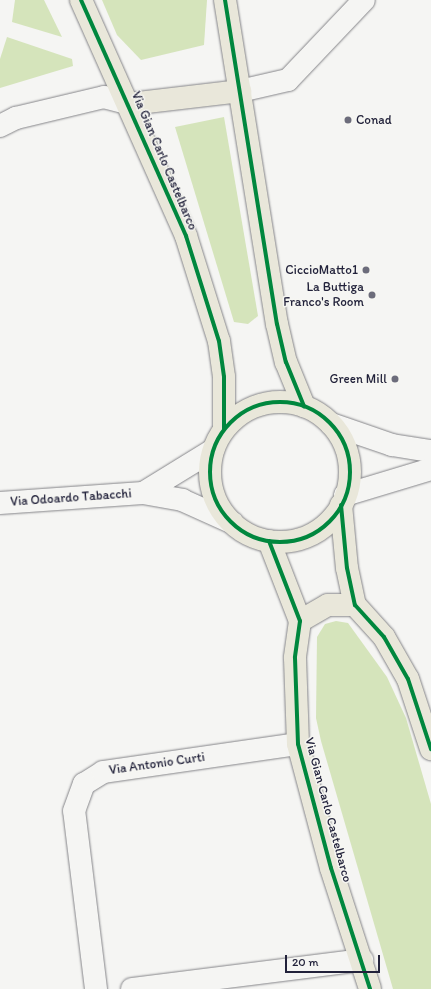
<!DOCTYPE html>
<html>
<head>
<meta charset="utf-8">
<style>
	body { margin:0 }
	#map { position:relative; width:431px; height:989px; overflow:hidden; background:#f5f5f3; font-family:Itim,sans-serif }
	div>[style] { position:absolute }
	[style*='--x'] { left:calc(var(--x)*1px); top:calc(var(--y)*1px); width:calc(var(--w)*1px); rotate:calc(var(--a)*1deg) }
	.green>* { inset:0; background:#d5e4bb }
	.roads { filter:drop-shadow(0 0 1px #858589) drop-shadow(0 0 1px #858589) }
	.minor>* { height:22px; margin:-11px; padding:0 11px; transform-origin:11px; border-radius:11px; background:#f5f5f3 }
	.major>* { height:22px; margin:-11px; padding:0 11px; transform-origin:11px; border-radius:11px; background:#e9e7da }
	.major>.ring { margin:-11px; padding:0; box-sizing:content-box; background:none; border:22px solid #e9e7da; border-radius:50% }
	.cycleway>* { height:4px; margin:-2px; padding:0 2px; transform-origin:2px; border-radius:2px; background:#00873e }
	.cycleway>.ring { margin:-2px; padding:0; box-sizing:content-box; background:none; border:4px solid #00873e; border-radius:50% }
	.dots>* { width:11px; height:11px; translate:-50% -50%; box-sizing:border-box; border:2px solid #f6f6f2; border-radius:50% }
	span { translate:-50% -50%; white-space:nowrap; text-align:center; line-height:1.15; -webkit-text-stroke:3px #f6f6f2; paint-order:stroke }
	.poi-label { font-size:13px; color:#22223b }
	.left { translate:0 -50%; text-align:left }
	.right { translate:-100% -50%; text-align:right }
	.street-label { font-size:13px; color:#22223b }
	.scale { position:absolute; left:285px; top:955px; width:95px; height:18px; box-sizing:border-box; border:2px solid #22223b; border-top:0; padding-left:5px; font-size:12px; line-height:14px; white-space:nowrap; color:#22223b; -webkit-text-stroke:3px #f6f6f2; paint-order:stroke }
</style>
</head>
<body>
<div id="map">
	<div class="green">
		<div style="clip-path:polygon(15px 0,44px 0,62px 37px,12px 22px)"></div>
		<div style="clip-path:polygon(102px 0,207px 0,204px 45px,141px 60px,117px 35px)"></div>
		<div style="clip-path:polygon(7px 37px,72px 59px,73px 66px,0 88px,0 59px)"></div>
		<div style="clip-path:polygon(224px 117px,258px 316px,248px 324px,234px 322px,175px 127px)"></div>
		<div style="clip-path:polygon(336px 621px,348px 623px,387px 677px,406px 718px,431px 804px,431px 989px,393px 989px,321px 741px,316px 718px,317px 637px,325px 624px)"></div>
	</div>
	<div class="roads">
		<div class="minor">
			<div style="--x:240;--y:91;--w:49;--a:-12.9"></div>
			<div style="--x:288;--y:80;--w:110;--a:-46.5"></div>
			<div style="--x:0;--y:126;--w:18;--a:-27"></div>
			<div style="--x:16;--y:118;--w:90;--a:-13.4"></div>
			<div style="--x:104;--y:97;--w:27;--a:15"></div>
			<div style="--x:331;--y:424;--w:65;--a:19"></div>
			<div style="--x:392;--y:445;--w:39;--a:9"></div>
			<div style="--x:143;--y:493;--w:82;--a:-31.6"></div>
			<div style="--x:345;--y:495;--w:90;--a:-16.8"></div>
			<div style="--x:0;--y:503;--w:143;--a:-4"></div>
			<div style="--x:143;--y:493;--w:40;--a:10"></div>
			<div style="--x:182;--y:500;--w:56;--a:24.3"></div>
			<div style="--x:96;--y:989;--w:179;--a:-97"></div>
			<div style="--x:74;--y:811;--w:29;--a:-70"></div>
			<div style="--x:84;--y:784;--w:22;--a:-32"></div>
			<div style="--x:103;--y:772;--w:197;--a:-8.2"></div>
			<div style="--x:132;--y:989;--w:232;--a:-7.2"></div>
		</div>
		<div class="major">
			<div style="--x:81;--y:0;--w:258;--a:66"></div>
			<div style="--x:186;--y:236;--w:110;--a:72.6"></div>
			<div style="--x:219;--y:341;--w:36;--a:82"></div>
			<div style="--x:224;--y:377;--w:52;--a:90"></div>
			<div style="--x:225;--y:0;--w:328;--a:80.9"></div>
			<div style="--x:277;--y:324;--w:39;--a:77"></div>
			<div style="--x:286;--y:362;--w:48;--a:67.8"></div>
			<div style="--x:130;--y:104;--w:111;--a:-6.7"></div>
			<div class="ring" style="left:210px;top:402px;width:118px;height:118px"></div>
			<div style="--x:341;--y:505;--w:63;--a:84.6"></div>
			<div style="--x:347;--y:568;--w:38;--a:78"></div>
			<div style="--x:355;--y:605;--w:43;--a:47.8"></div>
			<div style="--x:384;--y:637;--w:48;--a:60.3"></div>
			<div style="--x:408;--y:679;--w:74;--a:71.8"></div>
			<div style="--x:269;--y:541;--w:86;--a:68.8"></div>
			<div style="--x:300;--y:621;--w:37;--a:98"></div>
			<div style="--x:295;--y:658;--w:86;--a:88"></div>
			<div style="--x:298;--y:744;--w:128;--a:75.1"></div>
			<div style="--x:331;--y:868;--w:127;--a:72.1"></div>
			<div style="--x:300;--y:621;--w:32;--a:-30"></div>
			<div style="--x:328;--y:605;--w:27;--a:0"></div>
		</div>
	</div>
	<div class="cycleway">
		<div style="--x:81;--y:0;--w:258;--a:66"></div>
		<div style="--x:186;--y:236;--w:110;--a:72.6"></div>
		<div style="--x:219;--y:341;--w:36;--a:82"></div>
		<div style="--x:224;--y:377;--w:52;--a:90"></div>
		<div style="--x:225;--y:0;--w:328;--a:80.9"></div>
		<div style="--x:277;--y:324;--w:39;--a:77"></div>
		<div style="--x:286;--y:362;--w:48;--a:67.8"></div>
		<div class="ring" style="left:210px;top:402px;width:136px;height:136px"></div>
		<div style="--x:341;--y:505;--w:63;--a:84.6"></div>
		<div style="--x:347;--y:568;--w:38;--a:78"></div>
		<div style="--x:355;--y:605;--w:43;--a:47.8"></div>
		<div style="--x:384;--y:637;--w:48;--a:60.3"></div>
		<div style="--x:408;--y:679;--w:74;--a:71.8"></div>
		<div style="--x:269;--y:541;--w:86;--a:68.8"></div>
		<div style="--x:300;--y:621;--w:37;--a:98"></div>
		<div style="--x:295;--y:658;--w:86;--a:88"></div>
		<div style="--x:298;--y:744;--w:128;--a:75.1"></div>
		<div style="--x:331;--y:868;--w:127;--a:72.1"></div>
	</div>
	<div class="dots">
		<div style="left:348px;top:120px;background:#6c6c7b"></div>
		<div style="left:366px;top:270px;background:#6c6c7b"></div>
		<div style="left:372px;top:295px;background:#6c6c7b"></div>
		<div style="left:395px;top:379px;background:#6c6c7b"></div>
	</div>
	<div class="poi-label">
		<span class="left" style="left:356px;top:120px">Conad</span>
		<span class="right" style="left:358px;top:270px">CiccioMatto1</span>
		<span class="right" style="left:364px;top:295px">La Buttiga<br>Franco's Room</span>
		<span class="right" style="left:387px;top:379px">Green Mill</span>
	</div>
	<div class="street-label">
		<span style="left:164px;top:161px;rotate:67deg">Via Gian Carlo Castelbarco</span>
		<span style="left:71px;top:498px;rotate:-4deg">Via Odoardo Tabacchi</span>
		<span style="left:157px;top:764px;rotate:-8deg">Via Antonio Curti</span>
		<span style="left:328px;top:810px;rotate:75deg">Via Gian Carlo Castelbarco</span>
	</div>
	<div class="scale">20 m</div>
</div>
</body>
</html>
